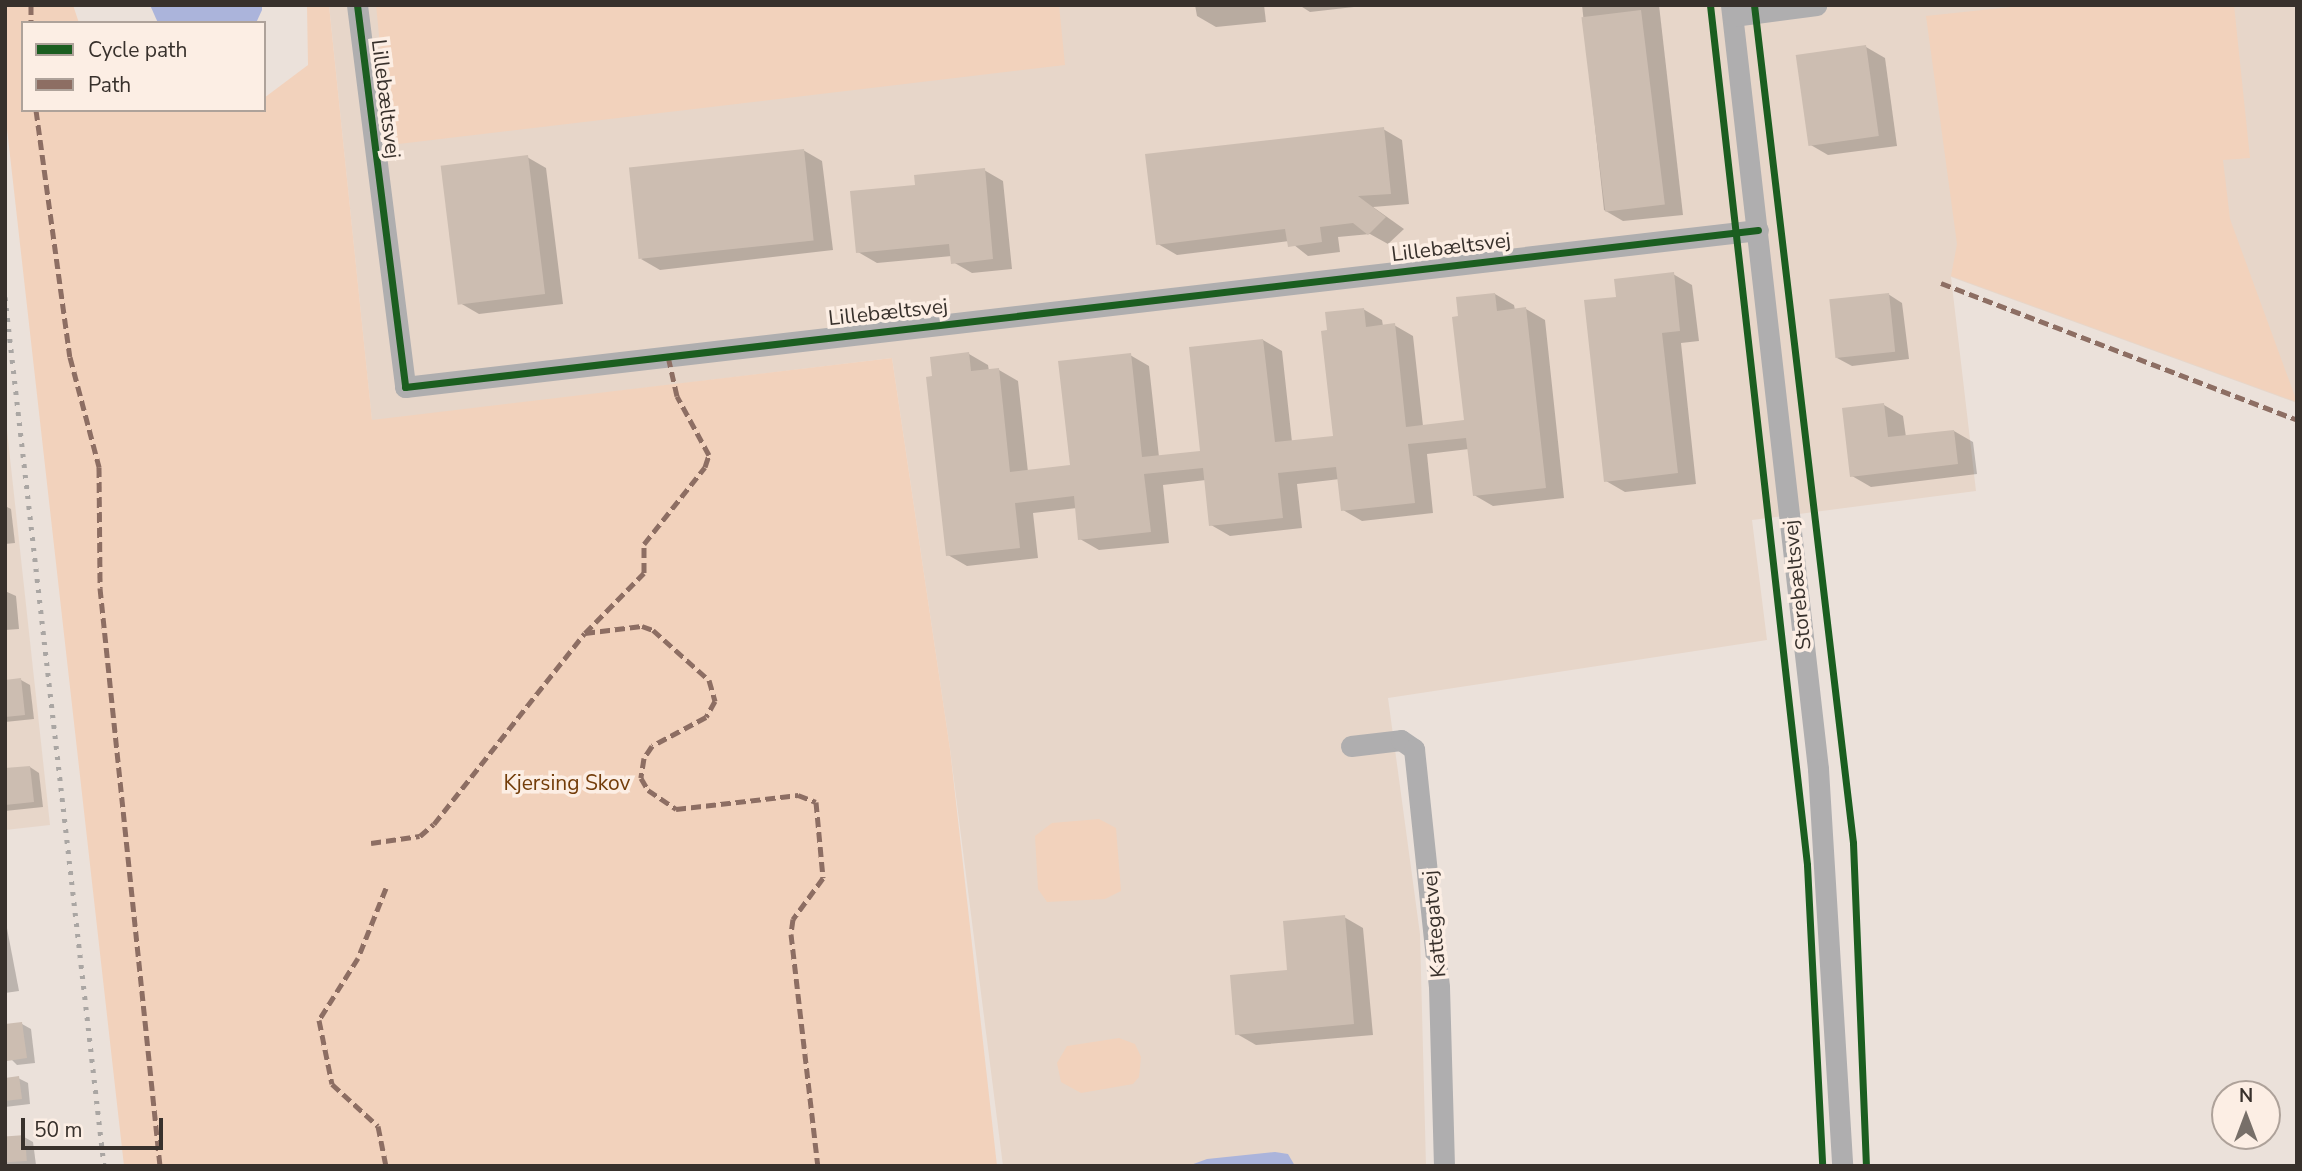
<!DOCTYPE html>
<html>
<head>
<meta charset="utf-8">
<style>
	body { margin:0 }
	#map { position:relative; width:2302px; height:1171px; overflow:hidden; background:#ebe1da; font-family:"Nunito Sans",sans-serif }
	div>[style] { position:absolute }
	[style*='--x'] { left:calc(var(--x)*1px); top:calc(var(--y)*1px); width:calc(var(--w)*1px); rotate:calc(var(--a)*1deg) }
	.built>* { inset:0; background:#e7d6c9 }
	.green>* { inset:0; background:#f2d2bc }
	.water>* { inset:0; background:#abb4db }
	.shadow>* { inset:0; background:#0003 }
	.building>* { inset:0; background:#ccbdb1; transform-origin:0 0 }
	.minor>* { height:21px; margin:-10.5px; padding:0 10.5px; transform-origin:10.5px; border-radius:10.5px; background:#afaeaf }
	.rail>* { height:5px; margin-top:-2.5px; transform-origin:0; background:repeating-linear-gradient(90deg,#aaa6a3 0 3.5px,transparent 0 10.5px) }
	.quiet>* { height:5px; margin-top:-2.5px; transform-origin:0; background:repeating-linear-gradient(90deg,#8d6e63 0 10px,transparent 0 15px) }
	.cycleway>* { height:7px; margin:-3.5px; padding:0 3.5px; transform-origin:3.5px; border-radius:3.5px; background:#1b5e20 }
	span { translate:-50% -50%; white-space:nowrap; text-align:center; line-height:1.15; -webkit-text-stroke:7px #fceee4; paint-order:stroke }
	.street-label { font-size:21px; color:#38312c }
	.park-label { font-size:21px; color:#733d0a }
	.frame { position:absolute; inset:0; border:7px solid #38312c; pointer-events:none }
	.legend { position:absolute; left:21px; top:21px; width:245px; height:91px; box-sizing:border-box; background:#fceee4; border:2px solid #aea29a; margin:0; padding:9px 12px; list-style:none; font-size:21px; color:#38312c }
	.legend li { display:flex; align-items:center; gap:14px; height:35px }
	.legend b { width:35px; border:2px solid #aea29a }
	.north { position:absolute; left:2211px; top:1080px; width:70px; height:70px; box-sizing:border-box; background:#fceee4; border:2px solid #aea29a; border-radius:50%; rotate:0deg; font-size:19px; font-weight:700; line-height:28px; text-align:center; color:#38312c }
	.north::after { content:''; display:block; margin:auto; width:24px; height:32px; background:#776f69; clip-path:polygon(50% 0,100% 100%,50% 72%,0 100%) }
	.scale { position:absolute; left:21px; top:1118px; width:142px; height:32px; box-sizing:border-box; border:4px solid #38312c; border-top:0; padding-left:9px; font-size:21px; line-height:24px; white-space:nowrap; color:#38312c; -webkit-text-stroke:5px #fceee4; paint-order:stroke }
</style>
</head>
<body>
<div id="map">
	<div class="built">
		<div style="clip-path:polygon(329px 5px,2297px 5px,2297px 403px,1951px 277px,1976px 491px,1752px 520px,1767px 640px,1388px 698px,1420px 934px,1426px 1166px,1003px 1166px,950px 749px,892px 358px,372px 421px)"></div>
		<div style="clip-path:polygon(5px 412px,50px 825px,5px 830px)"></div>
	</div>
	<div class="green">
		<div style="clip-path:polygon(5px 5px,73px 5px,79px 23px,23px 23px,23px 110px,264px 110px,264px 98px,308px 65px,307px 5px,329px 5px,372px 420px,892px 358px,950px 749px,997px 1166px,124px 1166px,5px 111px)"></div>
		<div style="clip-path:polygon(376px 5px,1059px 5px,1065px 65px,390px 145px)"></div>
		<div style="clip-path:polygon(2030px 5px,2234px 5px,2250px 158px,2223px 160px,2230px 219px,2297px 402px,1951px 276px,1957px 244px,1926px 16px)"></div>
		<div style="clip-path:polygon(1099px 819px,1116px 828px,1121px 891px,1105px 899px,1047px 902px,1038px 889px,1035px 836px,1052px 823px)"></div>
		<div style="clip-path:polygon(1119px 1038px,1135px 1044px,1141px 1057px,1139px 1077px,1133px 1084px,1081px 1093px,1061px 1082px,1057px 1063px,1067px 1046px)"></div>
	</div>
	<div class="water">
		<div style="clip-path:polygon(150px 5px,262px 5px,262px 10px,256px 23px,158px 23px)"></div>
		<div style="clip-path:polygon(1275px 1152px,1288px 1154px,1295px 1166px,1188px 1166px,1207px 1159px)"></div>
	</div>
	<div class="shadow">
		<div style="clip-path:polygon(1195px 5px,1264px 5px,1266px 22px,1216px 27px,1197px 16px)"></div>
		<div style="clip-path:polygon(1299px 5px,1353px 5px,1354px 7px,1310px 12px)"></div>
		<div style="clip-path:polygon(1582px 5px,1659px 5px,1683px 215px,1623px 221px,1604px 210px)"></div>
		<div style="clip-path:polygon(1866px 47px,1885px 58px,1897px 146px,1828px 155px,1809px 144px)"></div>
		<div style="clip-path:polygon(1383px 129px,1402px 140px,1409px 204px,1373px 207px,1404px 229px,1388px 244px,1370px 234px,1338px 237px,1340px 252px,1308px 256px,1289px 241px,1177px 255px,1158px 244px)"></div>
		<div style="clip-path:polygon(803px 150px,822px 161px,833px 250px,660px 270px,641px 259px)"></div>
		<div style="clip-path:polygon(527px 157px,546px 168px,563px 304px,479px 314px,460px 303px)"></div>
		<div style="clip-path:polygon(984px 170px,1003px 181px,1012px 269px,972px 273px,953px 262px,952px 256px,877px 263px,858px 252px,917px 186px)"></div>
		<div style="clip-path:polygon(1673px 274px,1692px 285px,1699px 341px,1681px 343px,1696px 484px,1625px 492px,1606px 481px,1618px 298px)"></div>
		<div style="clip-path:polygon(1495px 294px,1514px 305px,1515px 310px,1526px 309px,1545px 320px,1564px 498px,1493px 506px,1474px 495px,1469px 449px,1427px 454px,1433px 513px,1362px 521px,1343px 510px,1340px 479px,1297px 484px,1302px 528px,1230px 536px,1211px 525px,1206px 480px,1163px 485px,1169px 543px,1099px 550px,1080px 539px,1077px 508px,1033px 513px,1038px 558px,967px 566px,948px 555px,969px 354px,988px 365px,989px 371px,999px 370px,1018px 381px,1028px 472px,1071px 467px,1130px 355px,1149px 366px,1159px 457px,1202px 452px,1263px 340px,1282px 351px,1292px 442px,1335px 437px,1363px 309px,1382px 320px,1383px 326px,1394px 325px,1413px 336px,1423px 426px,1466px 422px)"></div>
		<div style="clip-path:polygon(1888px 294px,1902px 303px,1909px 359px,1852px 366px,1837px 358px)"></div>
		<div style="clip-path:polygon(1884px 405px,1903px 416px,1906px 437px,1954px 431px,1973px 442px,1977px 474px,1871px 487px,1852px 476px)"></div>
		<div style="clip-path:polygon(5px 506px,11px 509px,15px 543px,5px 544px)"></div>
		<div style="clip-path:polygon(5px 591px,16px 596px,19px 629px,5px 630px)"></div>
		<div style="clip-path:polygon(21px 680px,30px 685px,34px 719px,5px 722px,5px 681px)"></div>
		<div style="clip-path:polygon(30px 767px,39px 773px,43px 807px,5px 811px,5px 770px)"></div>
		<div style="clip-path:polygon(1344px 917px,1363px 928px,1373px 1035px,1256px 1045px,1237px 1034px,1289px 971px)"></div>
		<div style="clip-path:polygon(5px 918px,19px 991px,5px 993px)"></div>
		<div style="clip-path:polygon(22px 1024px,31px 1029px,35px 1063px,17px 1065px,5px 1053px,5px 1026px)"></div>
		<div style="clip-path:polygon(18px 1078px,28px 1083px,30px 1104px,5px 1107px,5px 1079px)"></div>
		<div style="clip-path:polygon(24px 1137px,33px 1142px,36px 1165px,5px 1166px,5px 1139px)"></div>
	</div>
	<div class="building">
		<div style="left:1641px;top:10px;width:196px;height:60px;rotate:83deg"></div>
		<div style="left:1866px;top:45px;width:92px;height:71px;rotate:82deg"></div>
		<div style="clip-path:polygon(1384px 127px,1391px 194px,1358px 196px,1386px 217px,1368px 235px,1353px 223px,1320px 227px,1322px 242px,1288px 247px,1285px 229px,1156px 245px,1145px 154px)"></div>
		<div style="left:804px;top:149px;width:92px;height:176px;rotate:84deg"></div>
		<div style="left:528px;top:155px;width:140px;height:88px;rotate:83deg"></div>
		<div style="clip-path:polygon(985px 168px,993px 259px,951px 264px,949px 244px,856px 253px,850px 191px,915px 185px,914px 175px)"></div>
		<div style="clip-path:polygon(1674px 272px,1680px 331px,1662px 333px,1678px 473px,1604px 482px,1584px 300px,1616px 297px,1614px 279px)"></div>
		<div style="clip-path:polygon(1495px 293px,1497px 311px,1526px 307px,1546px 488px,1473px 496px,1466px 438px,1408px 444px,1415px 503px,1341px 511px,1336px 467px,1278px 473px,1283px 518px,1209px 526px,1203px 468px,1144px 474px,1151px 532px,1078px 540px,1074px 496px,1015px 503px,1020px 548px,946px 556px,926px 377px,932px 376px,930px 357px,969px 352px,971px 371px,999px 368px,1010px 472px,1070px 465px,1058px 361px,1131px 353px,1142px 457px,1200px 451px,1189px 347px,1263px 339px,1275px 442px,1333px 436px,1321px 331px,1327px 330px,1325px 312px,1364px 308px,1366px 327px,1395px 323px,1406px 427px,1464px 420px,1452px 317px,1458px 316px,1456px 297px)"></div>
		<div style="left:1889px;top:293px;width:59px;height:60px;rotate:84deg"></div>
		<div style="clip-path:polygon(1884px 403px,1888px 437px,1954px 430px,1958px 464px,1850px 477px,1842px 408px)"></div>
		<div style="clip-path:polygon(21px 678px,25px 715px,5px 717px,5px 680px)"></div>
		<div style="clip-path:polygon(30px 766px,34px 802px,5px 805px,5px 768px)"></div>
		<div style="clip-path:polygon(1345px 915px,1354px 1024px,1235px 1035px,1230px 975px,1287px 970px,1283px 921px)"></div>
		<div style="clip-path:polygon(22px 1022px,27px 1058px,7px 1061px,5px 1024px)"></div>
		<div style="clip-path:polygon(19px 1076px,22px 1099px,5px 1101px,5px 1078px)"></div>
		<div style="left:25px;top:1135px;width:26px;height:20px;rotate:86deg"></div>
	</div>
	<div class="minor">
		<div style="--x:357;--y:5;--w:385;--a:82.8"></div>
		<div style="--x:405;--y:387;--w:1362;--a:-6.62"></div>
		<div style="--x:1731;--y:5;--w:769;--a:83.5"></div>
		<div style="--x:1818;--y:769;--w:398;--a:86.5"></div>
		<div style="--x:1733;--y:16;--w:84;--a:-7.5"></div>
		<div style="--x:1351;--y:746;--w:50;--a:-6.8"></div>
		<div style="--x:1401;--y:740;--w:16;--a:35"></div>
		<div style="--x:1414;--y:749;--w:239;--a:84"></div>
		<div style="--x:1439;--y:987;--w:179;--a:88.4"></div>
	</div>
	<div class="rail">
		<div style="--x:5;--y:297;--w:875;--a:83.5"></div>
	</div>
	<div class="quiet">
		<div style="--x:31;--y:5;--w:18;--a:90"></div>
		<div style="--x:36;--y:110;--w:249;--a:82.2"></div>
		<div style="--x:70;--y:357;--w:114;--a:75.2"></div>
		<div style="--x:99;--y:467;--w:121;--a:89.5"></div>
		<div style="--x:100;--y:588;--w:581;--a:84.07"></div>
		<div style="--x:1941;--y:283;--w:381;--a:21"></div>
		<div style="--x:585;--y:633;--w:84;--a:-45.5"></div>
		<div style="--x:644;--y:573;--w:29;--a:-90"></div>
		<div style="--x:644;--y:544;--w:98;--a:-51.6"></div>
		<div style="--x:705;--y:467;--w:13;--a:-72"></div>
		<div style="--x:709;--y:455;--w:67;--a:-118.5"></div>
		<div style="--x:677;--y:396;--w:41;--a:-102.7"></div>
		<div style="--x:371;--y:843;--w:49;--a:-8.1"></div>
		<div style="--x:420;--y:836;--w:18;--a:-41"></div>
		<div style="--x:434;--y:824;--w:243;--a:-51.7"></div>
		<div style="--x:585;--y:633;--w:57;--a:-7"></div>
		<div style="--x:642;--y:626;--w:12;--a:20"></div>
		<div style="--x:653;--y:630;--w:75;--a:41.8"></div>
		<div style="--x:709;--y:680;--w:22;--a:74"></div>
		<div style="--x:715;--y:701;--w:18;--a:119"></div>
		<div style="--x:706;--y:717;--w:61;--a:151.8"></div>
		<div style="--x:652;--y:746;--w:14;--a:124"></div>
		<div style="--x:644;--y:758;--w:20;--a:99"></div>
		<div style="--x:641;--y:778;--w:14;--a:60"></div>
		<div style="--x:648;--y:790;--w:34;--a:34"></div>
		<div style="--x:676;--y:809;--w:123;--a:-6.5"></div>
		<div style="--x:798;--y:795;--w:19;--a:21"></div>
		<div style="--x:816;--y:802;--w:76;--a:84.7"></div>
		<div style="--x:823;--y:878;--w:51;--a:126.2"></div>
		<div style="--x:793;--y:919;--w:15;--a:98"></div>
		<div style="--x:791;--y:934;--w:234;--a:83.4"></div>
		<div style="--x:386;--y:888;--w:75;--a:111.8"></div>
		<div style="--x:358;--y:958;--w:73;--a:122.2"></div>
		<div style="--x:319;--y:1020;--w:65;--a:78.5"></div>
		<div style="--x:332;--y:1084;--w:62;--a:42.4"></div>
		<div style="--x:378;--y:1126;--w:41;--a:78.7"></div>
	</div>
	<div class="cycleway">
		<div style="--x:357;--y:5;--w:385;--a:82.8"></div>
		<div style="--x:405;--y:387;--w:1362;--a:-6.62"></div>
		<div style="--x:1710;--y:5;--w:865;--a:83.56"></div>
		<div style="--x:1807;--y:865;--w:301;--a:87.1"></div>
		<div style="--x:1754;--y:5;--w:844;--a:83.26"></div>
		<div style="--x:1853;--y:843;--w:323;--a:87.7"></div>
	</div>
	<div class="street-label">
		<span style="left:386px;top:99px;rotate:83deg">Lillebæltsvej</span>
		<span style="left:1451px;top:247px;rotate:-7deg">Lillebæltsvej</span>
		<span style="left:888px;top:312px;rotate:-6deg">Lillebæltsvej</span>
		<span style="left:1797px;top:585px;rotate:-96deg">Storebæltsvej</span>
		<span style="left:1434px;top:924px;rotate:-95deg">Kattegatvej</span>
	</div>
	<div class="park-label">
		<span style="left:567px;top:783px">Kjersing Skov</span>
	</div>
	<div class="frame"></div>
	<ul class="legend">
	<li><b style="height:9px;background:#1b5e20"></b>Cycle path</li>
	<li><b style="height:9px;background:#8d6e63"></b>Path</li>
	</ul>
	<div class="north">N</div>
	<div class="scale">50 m</div>
</div>
</body>
</html>
